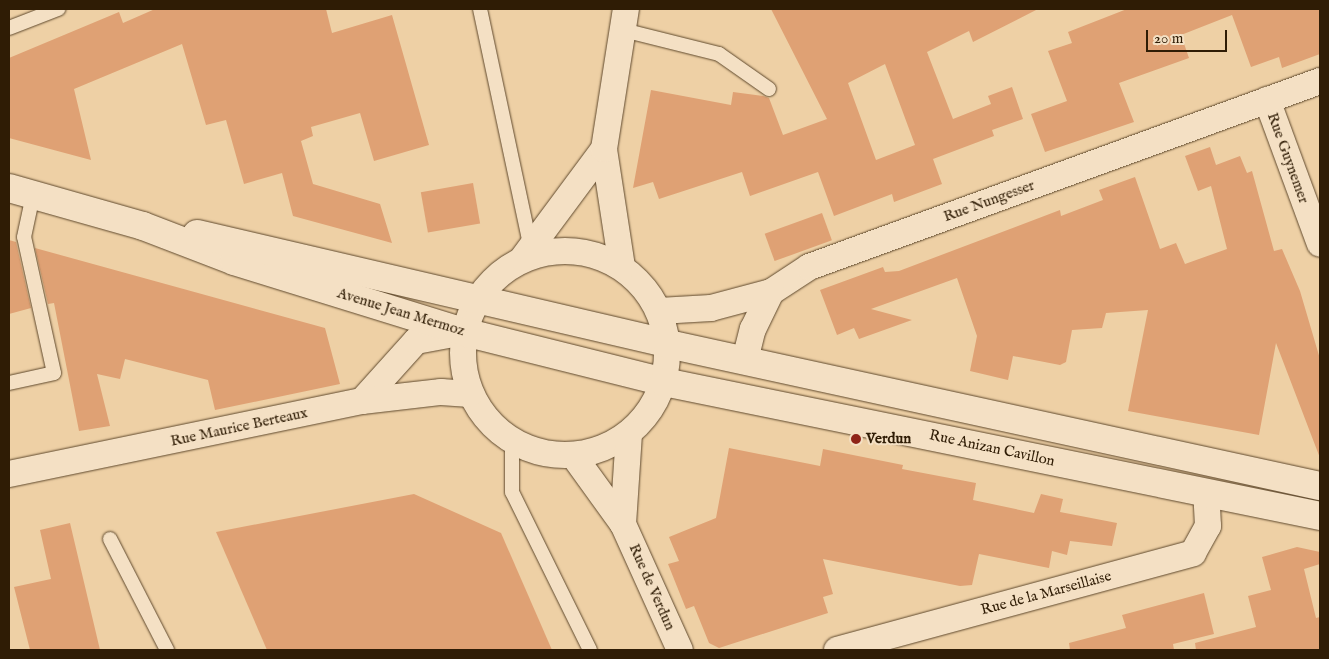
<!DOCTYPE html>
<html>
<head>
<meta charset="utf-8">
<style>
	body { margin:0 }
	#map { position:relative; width:1329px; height:659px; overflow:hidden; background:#eed0a5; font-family:"IM FELL English",serif }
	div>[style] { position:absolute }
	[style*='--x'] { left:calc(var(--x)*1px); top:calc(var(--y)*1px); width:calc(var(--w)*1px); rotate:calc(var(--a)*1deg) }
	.building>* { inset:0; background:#dfa174; transform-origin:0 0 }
	.roads { filter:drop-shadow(0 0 1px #5f492d) drop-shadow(0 0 1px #5f492d) }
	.lane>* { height:14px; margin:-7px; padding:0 7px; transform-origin:7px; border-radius:7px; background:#f4e0c4 }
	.street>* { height:26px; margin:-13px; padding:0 13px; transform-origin:13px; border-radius:13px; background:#f4e0c4 }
	.street>.ring { margin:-13px; padding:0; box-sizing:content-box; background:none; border:26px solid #f4e0c4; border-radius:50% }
	.secondary>* { height:28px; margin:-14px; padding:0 14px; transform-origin:14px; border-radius:14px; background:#f4e0c4 }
	.dots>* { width:14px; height:14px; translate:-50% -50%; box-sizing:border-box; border:2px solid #f4e0c4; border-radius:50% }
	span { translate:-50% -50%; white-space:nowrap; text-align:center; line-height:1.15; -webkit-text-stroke:4px #f4e0c4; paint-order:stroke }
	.street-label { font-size:15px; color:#2f1c05 }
	.poi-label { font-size:15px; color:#2f1c05; font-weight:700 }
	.left { translate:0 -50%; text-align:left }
	.frame { position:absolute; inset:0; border:10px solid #2f1c05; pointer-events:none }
	.scale { position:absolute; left:1146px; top:30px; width:81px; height:22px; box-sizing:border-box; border:2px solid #2f1c05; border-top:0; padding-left:6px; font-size:15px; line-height:18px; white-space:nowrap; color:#2f1c05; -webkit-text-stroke:4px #f4e0c4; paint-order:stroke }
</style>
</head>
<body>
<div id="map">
	<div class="building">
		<div style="clip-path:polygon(155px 9px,326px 9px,332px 33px,392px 15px,429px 145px,374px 161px,360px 113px,311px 127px,313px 136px,301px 141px,313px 184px,380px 204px,392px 243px,293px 216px,282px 173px,244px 184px,226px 120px,206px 125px,182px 44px,74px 89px,91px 160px,9px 138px,9px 58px,119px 12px,123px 23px)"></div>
		<div style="clip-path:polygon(evenodd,771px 9px,1038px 9px,973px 42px,969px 31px,927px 52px,953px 119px,991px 104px,988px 96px,1012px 87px,1023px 119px,992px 130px,994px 136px,933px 159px,942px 184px,894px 202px,892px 194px,834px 216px,818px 172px,750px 196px,742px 172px,659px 199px,653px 182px,633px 188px,651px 90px,731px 105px,733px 92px,763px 96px,769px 98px,783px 135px,827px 119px,771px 9px,885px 64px,915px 145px,876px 160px,848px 83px,885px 64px)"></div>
		<div style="clip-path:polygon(1127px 9px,1320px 9px,1320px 54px,1282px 68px,1279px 57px,1251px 67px,1232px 15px,1181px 35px,1189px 58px,1119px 83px,1134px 122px,1045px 152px,1031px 114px,1067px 101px,1048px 51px,1072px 43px,1068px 32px)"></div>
		<div style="clip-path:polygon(1210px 147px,1216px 165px,1240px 156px,1247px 173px,1252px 171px,1274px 251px,1282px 249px,1300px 291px,1320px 359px,1320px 458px,1276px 343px,1259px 435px,1128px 411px,1148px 310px,1106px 313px,1102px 328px,1072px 330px,1066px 362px,1060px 365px,1013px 356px,1008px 380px,970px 371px,977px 336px,957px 278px,871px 309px,912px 320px,859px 339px,854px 328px,837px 335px,820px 290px,883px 267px,885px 272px,899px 271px,1060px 210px,1061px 216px,1103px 200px,1099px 190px,1135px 177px,1160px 249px,1176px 243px,1185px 264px,1227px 249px,1211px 186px,1198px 191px,1185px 156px)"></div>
		<div style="left:473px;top:183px;width:41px;height:53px;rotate:80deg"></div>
		<div style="left:822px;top:213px;width:29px;height:61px;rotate:70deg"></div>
		<div style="clip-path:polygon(9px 240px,16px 242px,31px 308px,9px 314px)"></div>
		<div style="clip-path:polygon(35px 248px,325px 328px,340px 384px,215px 410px,208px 380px,125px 359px,120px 379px,97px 374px,110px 426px,79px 431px,54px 303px,48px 304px)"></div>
		<div style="clip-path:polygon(729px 448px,820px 466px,823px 449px,903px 465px,902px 469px,976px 483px,973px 500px,1034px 513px,1041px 494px,1063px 499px,1060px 512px,1117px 523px,1112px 546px,1070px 541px,1067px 555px,1052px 551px,1049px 568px,979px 554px,972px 585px,960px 586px,823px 559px,833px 594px,823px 597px,828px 613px,719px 648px,709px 643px,694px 606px,686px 609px,668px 564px,679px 561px,669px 537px,716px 518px)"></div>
		<div style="clip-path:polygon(414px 494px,501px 533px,552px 650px,267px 650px,216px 532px)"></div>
		<div style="clip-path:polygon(70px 523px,100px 650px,30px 650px,14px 587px,51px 579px,40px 530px)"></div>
		<div style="clip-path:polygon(1297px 547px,1320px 552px,1320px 564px,1304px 569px,1316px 618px,1320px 617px,1320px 650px,1196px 650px,1195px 643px,1256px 627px,1248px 596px,1271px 590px,1262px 557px)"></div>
		<div style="clip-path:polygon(1204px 593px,1214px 634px,1173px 644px,1174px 650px,1070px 650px,1069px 643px,1126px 628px,1122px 615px)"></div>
	</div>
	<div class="roads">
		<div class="lane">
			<div style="--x:480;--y:9;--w:244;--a:78"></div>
			<div style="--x:9;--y:28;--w:53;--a:-21.2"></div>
			<div style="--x:623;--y:30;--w:99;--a:14"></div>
			<div style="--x:719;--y:54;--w:61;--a:35"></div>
			<div style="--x:9;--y:383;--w:46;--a:-12.5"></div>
			<div style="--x:54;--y:373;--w:139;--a:-102.4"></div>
			<div style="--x:24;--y:237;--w:43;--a:-77.9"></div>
			<div style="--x:512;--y:441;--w:51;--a:90"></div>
			<div style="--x:512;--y:492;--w:176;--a:63.7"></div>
			<div style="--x:110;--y:539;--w:125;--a:62.8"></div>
		</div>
		<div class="street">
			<div style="--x:1267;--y:100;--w:153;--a:69.8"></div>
			<div class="ring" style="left:463px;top:251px;width:178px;height:178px"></div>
			<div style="--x:523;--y:258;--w:136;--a:-53.4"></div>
			<div style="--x:622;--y:267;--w:119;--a:-98.7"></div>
			<div style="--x:604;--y:149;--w:142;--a:-81.1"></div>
			<div style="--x:659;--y:311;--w:52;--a:-3.3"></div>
			<div style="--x:711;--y:308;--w:62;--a:-14.9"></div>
			<div style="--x:771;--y:292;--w:45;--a:-33.3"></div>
			<div style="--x:809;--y:267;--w:544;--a:-20"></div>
			<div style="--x:745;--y:360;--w:32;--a:-76"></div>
			<div style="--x:753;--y:329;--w:41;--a:-64.1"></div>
			<div style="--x:362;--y:401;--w:81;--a:-48"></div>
			<div style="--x:416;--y:341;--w:49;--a:-10.6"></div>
			<div style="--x:573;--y:455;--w:85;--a:54.1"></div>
			<div style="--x:623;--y:524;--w:138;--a:65.7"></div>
			<div style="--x:9;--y:474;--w:360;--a:-11.7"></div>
			<div style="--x:362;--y:401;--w:80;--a:-6.5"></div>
			<div style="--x:441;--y:392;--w:29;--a:4"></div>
			<div style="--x:623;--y:524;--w:91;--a:-86.2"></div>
			<div style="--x:837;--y:650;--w:369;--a:-15.2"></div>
			<div style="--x:1193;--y:553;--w:31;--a:-61"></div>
			<div style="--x:1208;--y:526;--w:33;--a:-93"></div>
		</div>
		<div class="secondary">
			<div style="--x:9;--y:188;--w:139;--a:15.8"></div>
			<div style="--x:143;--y:226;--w:97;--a:21"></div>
			<div style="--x:234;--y:261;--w:241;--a:17.2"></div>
			<div style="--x:464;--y:332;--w:206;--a:14"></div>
			<div style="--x:664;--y:382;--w:670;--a:11.54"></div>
			<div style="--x:197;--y:234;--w:484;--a:13.1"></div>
			<div style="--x:668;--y:344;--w:667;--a:12.29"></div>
		</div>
	</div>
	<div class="dots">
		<div style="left:856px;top:439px;background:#8f2418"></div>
	</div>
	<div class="street-label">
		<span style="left:1288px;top:158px;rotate:70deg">Rue Guynemer</span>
		<span style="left:989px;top:201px;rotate:-20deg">Rue Nungesser</span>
		<span style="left:401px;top:312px;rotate:17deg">Avenue Jean Mermoz</span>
		<span style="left:239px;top:427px;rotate:-12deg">Rue Maurice Berteaux</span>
		<span style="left:992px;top:448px;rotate:12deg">Rue Anizan Cavillon</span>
		<span style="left:652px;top:587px;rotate:66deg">Rue de Verdun</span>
		<span style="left:1046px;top:593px;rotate:-15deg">Rue de la Marseillaise</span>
	</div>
	<div class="poi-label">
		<span class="left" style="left:866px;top:439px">Verdun</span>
	</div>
	<div class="frame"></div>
	<div class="scale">20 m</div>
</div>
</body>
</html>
